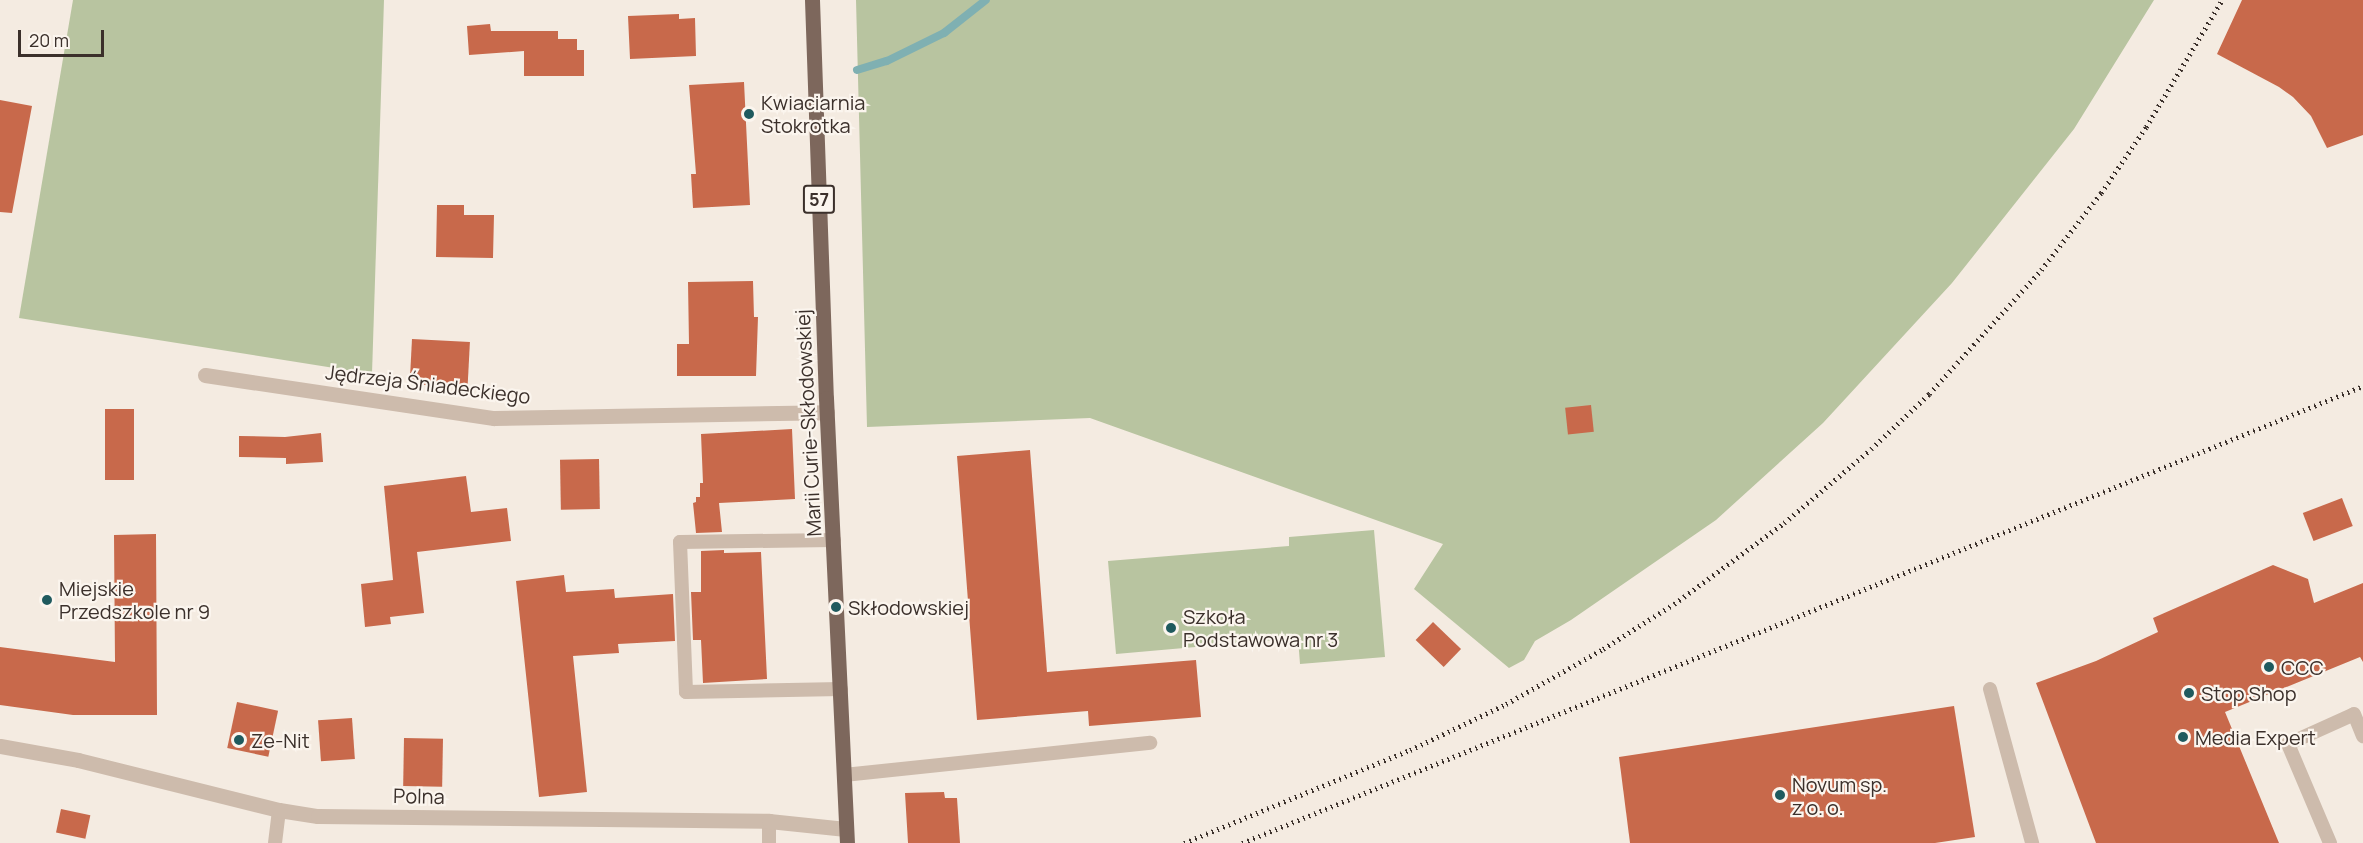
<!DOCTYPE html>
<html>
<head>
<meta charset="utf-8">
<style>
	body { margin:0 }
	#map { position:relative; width:2363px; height:843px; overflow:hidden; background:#f4ebe1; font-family:Manrope,sans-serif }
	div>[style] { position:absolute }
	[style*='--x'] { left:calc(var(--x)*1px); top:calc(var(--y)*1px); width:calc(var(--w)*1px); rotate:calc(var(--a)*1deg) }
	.green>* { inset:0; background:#b8c4a0 }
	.stream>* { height:8px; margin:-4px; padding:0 4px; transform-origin:4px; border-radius:4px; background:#7fb0b2 }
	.building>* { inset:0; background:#c8694b; transform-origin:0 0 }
	.service>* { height:14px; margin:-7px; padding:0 7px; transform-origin:7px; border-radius:7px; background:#cdbbac }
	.minor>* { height:15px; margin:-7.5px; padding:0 7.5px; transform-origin:7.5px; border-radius:7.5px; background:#cdbbac }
	.primary>* { height:15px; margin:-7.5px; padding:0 7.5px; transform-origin:7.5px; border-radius:7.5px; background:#7d675c }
	.rail>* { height:4.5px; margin-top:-2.25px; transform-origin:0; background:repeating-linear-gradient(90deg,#3b302b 0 1.5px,transparent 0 6px) }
	.dots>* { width:16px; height:16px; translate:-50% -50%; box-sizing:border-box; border:3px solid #fbf5ee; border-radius:50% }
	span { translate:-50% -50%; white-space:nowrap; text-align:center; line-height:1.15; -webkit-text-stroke:4.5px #fbf5ee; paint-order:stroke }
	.shield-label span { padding:2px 4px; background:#fbf5ee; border:2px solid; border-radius:4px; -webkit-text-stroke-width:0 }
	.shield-label { font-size:18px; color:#3b302b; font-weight:700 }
	.poi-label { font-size:20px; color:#3b302b }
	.left { translate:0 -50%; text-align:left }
	.street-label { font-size:20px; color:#3b302b }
	.scale { position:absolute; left:18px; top:30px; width:86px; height:27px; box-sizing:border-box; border:3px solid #3b302b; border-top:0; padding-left:8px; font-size:18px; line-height:21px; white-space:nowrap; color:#3b302b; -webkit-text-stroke:4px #fbf5ee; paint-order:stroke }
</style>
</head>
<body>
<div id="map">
	<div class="green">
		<div style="clip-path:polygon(73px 0,384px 0,372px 374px,19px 318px)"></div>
		<div style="clip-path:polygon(856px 0,2154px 0,2074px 129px,1952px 283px,1823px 423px,1716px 520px,1571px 620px,1535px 641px,1524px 660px,1509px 668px,1414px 589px,1443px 544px,1090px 418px,867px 427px)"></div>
		<div style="clip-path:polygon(1374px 530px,1385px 657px,1300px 664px,1298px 638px,1116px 654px,1108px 561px,1289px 546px,1289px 537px)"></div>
	</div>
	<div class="stream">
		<div style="--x:857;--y:70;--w:31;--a:-17"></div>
		<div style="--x:887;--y:61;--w:64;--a:-26.2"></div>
		<div style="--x:944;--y:33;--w:53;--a:-38.2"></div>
	</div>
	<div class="building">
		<div style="clip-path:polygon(2242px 0,2363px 0,2363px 135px,2327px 148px,2311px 116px,2293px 97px,2279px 87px,2217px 54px)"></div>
		<div style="clip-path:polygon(679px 14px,679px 19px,695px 18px,696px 56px,630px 59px,628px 16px)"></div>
		<div style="clip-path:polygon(490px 24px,491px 31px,558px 31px,558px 39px,577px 39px,577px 50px,584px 50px,584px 76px,524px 76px,524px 51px,469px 55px,467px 26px)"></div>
		<div style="clip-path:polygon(744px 82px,750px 205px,693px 208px,691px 174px,696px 174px,689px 85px)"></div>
		<div style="clip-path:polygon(0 100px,32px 106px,12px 213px,0 212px)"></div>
		<div style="clip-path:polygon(437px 205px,464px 205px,464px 215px,494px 215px,493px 258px,436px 257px)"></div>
		<div style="clip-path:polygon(753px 281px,754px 317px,758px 317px,756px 376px,677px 376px,677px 344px,689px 344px,688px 282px)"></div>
		<div style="left:412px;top:339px;width:58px;height:45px;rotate:3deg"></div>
		<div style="left:1591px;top:405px;width:27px;height:26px;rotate:84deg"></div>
		<div style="left:105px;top:409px;width:29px;height:71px"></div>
		<div style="clip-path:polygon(792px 429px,795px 499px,719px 503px,722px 532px,696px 533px,693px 503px,696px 502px,696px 497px,700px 497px,700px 483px,703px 483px,701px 434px)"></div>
		<div style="clip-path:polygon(321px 433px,323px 462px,286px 464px,286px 458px,239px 457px,239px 436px,285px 437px)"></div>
		<div style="clip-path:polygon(1030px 450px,1047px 672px,1196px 660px,1201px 717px,1089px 726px,1088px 711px,977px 720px,957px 456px)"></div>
		<div style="left:599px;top:459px;width:50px;height:39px;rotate:89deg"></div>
		<div style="clip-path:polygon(466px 476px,471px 512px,507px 508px,511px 541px,417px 552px,424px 613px,390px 617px,391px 624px,365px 627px,361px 584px,393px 580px,384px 486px)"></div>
		<div style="left:2342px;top:498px;width:30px;height:42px;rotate:69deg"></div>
		<div style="clip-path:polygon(156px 534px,157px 715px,73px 715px,0 705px,0 647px,115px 662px,114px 535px)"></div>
		<div style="clip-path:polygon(724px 550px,724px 553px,761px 552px,767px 679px,703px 683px,701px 640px,693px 640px,691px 592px,701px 592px,701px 551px)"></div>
		<div style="clip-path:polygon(2273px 565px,2308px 579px,2314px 603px,2363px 583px,2363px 662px,2360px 657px,2225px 712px,2279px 843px,2096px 843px,2036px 683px,2096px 661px,2158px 632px,2153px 618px)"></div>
		<div style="clip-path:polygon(564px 575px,566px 592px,614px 589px,615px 598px,673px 594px,675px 641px,618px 644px,619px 653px,573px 656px,587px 792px,539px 797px,516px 581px)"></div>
		<div style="left:1433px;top:622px;width:39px;height:25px;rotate:44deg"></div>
		<div style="left:237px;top:702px;width:42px;height:47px;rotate:12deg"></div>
		<div style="clip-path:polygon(1954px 706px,1975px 837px,1935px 843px,1630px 843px,1619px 757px)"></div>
		<div style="left:352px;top:718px;width:41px;height:34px;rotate:86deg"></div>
		<div style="left:404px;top:738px;width:39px;height:48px;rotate:1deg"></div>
		<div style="clip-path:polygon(944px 792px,945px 798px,957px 798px,960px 843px,908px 843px,905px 793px)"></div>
		<div style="left:61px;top:809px;width:30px;height:24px;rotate:12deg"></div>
	</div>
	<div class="service">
		<div style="--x:834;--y:540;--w:154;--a:179.3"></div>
		<div style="--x:680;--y:542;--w:150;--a:87.7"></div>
		<div style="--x:686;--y:692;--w:155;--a:-1.1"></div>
		<div style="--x:1990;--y:689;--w:160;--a:74.7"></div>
		<div style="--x:844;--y:775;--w:308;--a:-6"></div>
		<div style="--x:275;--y:843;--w:33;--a:-83"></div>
		<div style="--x:769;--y:843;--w:22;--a:-90"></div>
		<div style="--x:2330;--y:843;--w:108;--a:-113"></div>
		<div style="--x:2288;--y:744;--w:72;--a:-24.4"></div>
		<div style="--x:2354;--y:714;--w:24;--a:68"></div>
	</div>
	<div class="minor">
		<div style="--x:205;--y:375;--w:292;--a:8.5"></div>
		<div style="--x:494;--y:418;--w:333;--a:-1"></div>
		<div style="--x:0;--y:746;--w:79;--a:10.2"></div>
		<div style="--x:78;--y:760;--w:207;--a:14"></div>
		<div style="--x:279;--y:810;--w:39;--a:9"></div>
		<div style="--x:318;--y:816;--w:451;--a:0.6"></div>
		<div style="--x:769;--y:821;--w:77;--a:5.9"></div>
	</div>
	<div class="primary">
		<div style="--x:812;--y:0;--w:398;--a:88"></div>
		<div style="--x:826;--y:398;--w:445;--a:87.3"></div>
	</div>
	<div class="rail">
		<div style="--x:1184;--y:843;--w:244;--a:-22.4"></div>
		<div style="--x:1410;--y:750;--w:106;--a:-25.6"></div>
		<div style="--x:1506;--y:704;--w:112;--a:-29.6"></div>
		<div style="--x:1603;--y:649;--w:84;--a:-32.4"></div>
		<div style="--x:1674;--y:604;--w:137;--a:-36.4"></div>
		<div style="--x:1784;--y:523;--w:114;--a:-40.4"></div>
		<div style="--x:1871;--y:449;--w:80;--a:-43.5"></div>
		<div style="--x:1929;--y:394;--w:167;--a:-47.9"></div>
		<div style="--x:2041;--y:270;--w:98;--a:-52.1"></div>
		<div style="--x:2101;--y:193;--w:80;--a:-55.7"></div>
		<div style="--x:2146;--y:127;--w:148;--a:-59.1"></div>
		<div style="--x:1242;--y:843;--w:1211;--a:-22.18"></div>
	</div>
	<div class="dots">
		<div style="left:749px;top:114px;background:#1f5a5e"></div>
		<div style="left:47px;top:600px;background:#1f5a5e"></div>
		<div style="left:836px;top:607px;background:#1f5a5e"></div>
		<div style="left:1171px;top:628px;background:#1f5a5e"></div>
		<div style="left:2269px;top:667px;background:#1f5a5e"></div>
		<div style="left:2189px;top:693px;background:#1f5a5e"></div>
		<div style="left:2183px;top:737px;background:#1f5a5e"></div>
		<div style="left:239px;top:740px;background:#1f5a5e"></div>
		<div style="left:1780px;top:795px;background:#1f5a5e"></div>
	</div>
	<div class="shield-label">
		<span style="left:819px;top:199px">57</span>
	</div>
	<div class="poi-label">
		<span class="left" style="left:761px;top:114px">Kwiaciarnia<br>Stokrotka</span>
		<span class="left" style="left:59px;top:600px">Miejskie<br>Przedszkole nr 9</span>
		<span class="left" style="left:848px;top:607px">Skłodowskiej</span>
		<span class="left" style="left:1183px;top:628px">Szkoła<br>Podstawowa nr 3</span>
		<span class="left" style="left:2281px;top:667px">CCC</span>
		<span class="left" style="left:2201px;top:693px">Stop Shop</span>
		<span class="left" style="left:2195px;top:737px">Media Expert</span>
		<span class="left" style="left:251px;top:740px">Ze-Nit</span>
		<span class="left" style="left:1792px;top:796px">Novum sp.<br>z o. o.</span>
	</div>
	<div class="street-label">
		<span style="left:428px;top:384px;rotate:7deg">Jędrzeja Śniadeckiego</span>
		<span style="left:808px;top:423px;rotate:-93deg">Marii Curie-Skłodowskiej</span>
		<span style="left:419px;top:796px;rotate:1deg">Polna</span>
	</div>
	<div class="scale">20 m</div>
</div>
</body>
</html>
